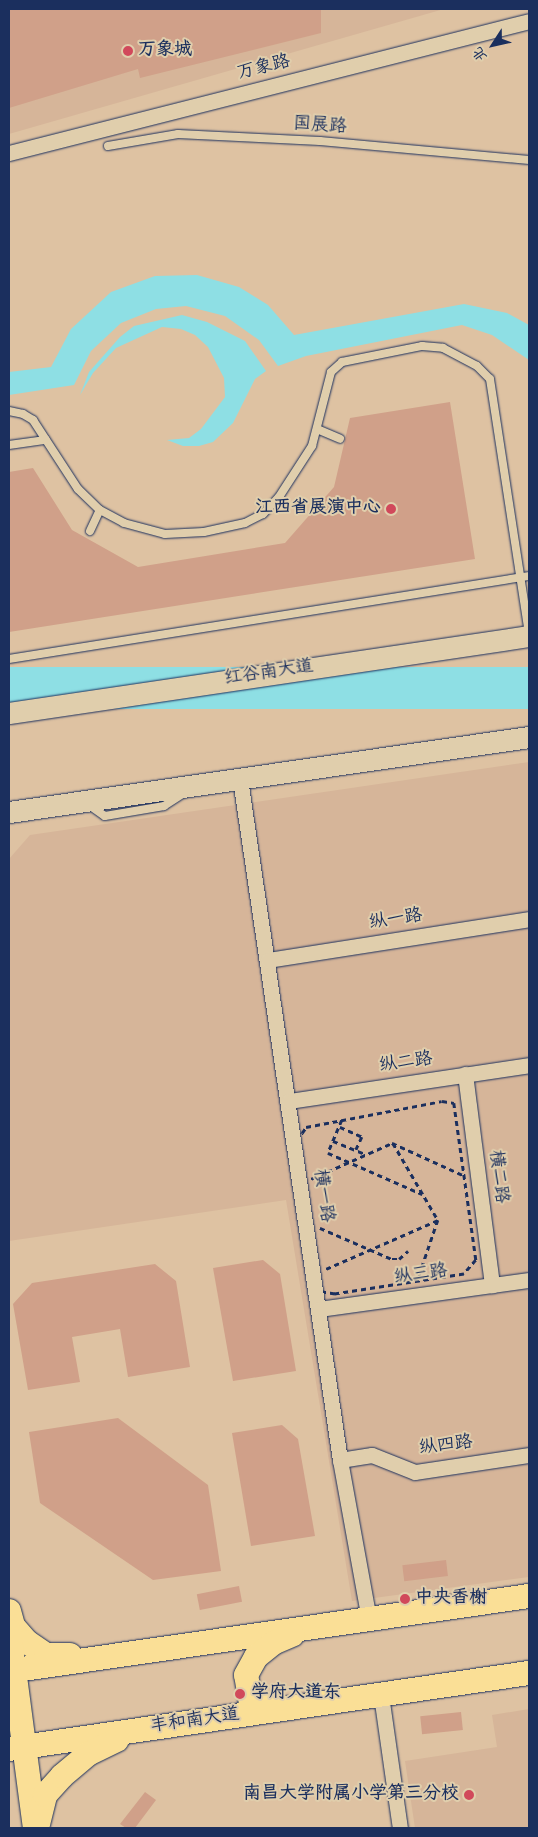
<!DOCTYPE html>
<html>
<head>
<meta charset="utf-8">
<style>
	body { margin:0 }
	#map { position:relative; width:538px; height:1837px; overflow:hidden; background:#dec2a2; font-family:Dekko,"LXGW WenKai TC",sans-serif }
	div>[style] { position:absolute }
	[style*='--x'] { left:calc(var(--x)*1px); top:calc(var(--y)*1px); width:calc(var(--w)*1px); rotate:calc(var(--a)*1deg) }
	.built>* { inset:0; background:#d6b599 }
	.water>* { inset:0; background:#8edfe4; transform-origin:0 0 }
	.building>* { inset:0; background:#d0a089; transform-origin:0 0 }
	.path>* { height:2.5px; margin-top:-1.25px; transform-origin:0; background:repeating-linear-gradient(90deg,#1b2f5e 0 5px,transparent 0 9px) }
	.roads { filter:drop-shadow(0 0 1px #1b2f5e) drop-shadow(0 0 1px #1b2f5e) }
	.service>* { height:8px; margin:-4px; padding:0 4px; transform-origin:4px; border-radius:4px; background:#e0ceac }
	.minor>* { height:15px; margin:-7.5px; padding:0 7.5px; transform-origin:7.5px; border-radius:7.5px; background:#e0ceac }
	.secondary>* { height:21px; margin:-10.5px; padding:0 10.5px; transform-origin:10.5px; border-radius:10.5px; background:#e0ceac }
	.primary>* { height:24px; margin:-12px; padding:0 12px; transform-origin:12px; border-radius:12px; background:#fadf96 }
	.dots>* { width:14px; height:14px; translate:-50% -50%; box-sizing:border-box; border:2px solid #e0ceac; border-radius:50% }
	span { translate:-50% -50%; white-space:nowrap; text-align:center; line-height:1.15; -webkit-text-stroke:4px #e0ceac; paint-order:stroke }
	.poi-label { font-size:18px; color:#1b2f5e; font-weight:700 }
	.left { translate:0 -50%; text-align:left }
	.right { translate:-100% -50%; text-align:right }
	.street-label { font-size:18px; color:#1b2f5e }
	.frame { position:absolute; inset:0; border:10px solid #1b2f5e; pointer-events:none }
	.north { position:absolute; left:468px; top:20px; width:50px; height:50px; -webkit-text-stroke:4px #e0ceac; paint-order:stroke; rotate:235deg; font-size:14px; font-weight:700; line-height:20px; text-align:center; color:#1b2f5e }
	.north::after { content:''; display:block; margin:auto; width:18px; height:22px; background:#1b2f5e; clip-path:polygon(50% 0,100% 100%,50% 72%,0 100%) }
</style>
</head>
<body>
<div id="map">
	<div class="built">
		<div style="clip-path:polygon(9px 9px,444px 9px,9px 134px)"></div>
		<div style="clip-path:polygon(529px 762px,529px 1577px,352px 1601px,286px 1200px,9px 1241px,9px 859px,30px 835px)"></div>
		<div style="clip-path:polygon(529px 1709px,529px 1828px,415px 1828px,405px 1761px,497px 1747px,492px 1715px)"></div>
	</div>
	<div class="water">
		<div style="clip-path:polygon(197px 275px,239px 287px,268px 305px,294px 335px,464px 304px,507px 313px,529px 325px,529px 360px,492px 335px,462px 325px,306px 356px,278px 366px,259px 340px,225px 316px,186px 306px,156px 309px,121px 323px,91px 351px,74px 385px,9px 395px,9px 372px,51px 367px,71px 329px,111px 292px,155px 276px)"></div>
		<div style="clip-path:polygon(182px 315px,207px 322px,245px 341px,266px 371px,255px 379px,233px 423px,213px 442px,199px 446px,183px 446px,167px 440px,189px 438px,201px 429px,225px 397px,224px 378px,208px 347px,195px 335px,181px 329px,162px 327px,116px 348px,93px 373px,80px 395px,89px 372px,120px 337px,134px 326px)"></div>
		<div style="left:529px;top:667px;width:42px;height:525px;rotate:90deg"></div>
	</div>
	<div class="building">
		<div style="clip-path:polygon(9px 9px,321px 9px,321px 33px,140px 78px,138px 69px,9px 108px)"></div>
		<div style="clip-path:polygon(450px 402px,475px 559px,9px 632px,9px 472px,33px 468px,72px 530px,138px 567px,285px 543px,334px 487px,350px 418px)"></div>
		<div style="clip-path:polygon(263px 1260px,280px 1274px,296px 1371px,233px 1381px,213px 1268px)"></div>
		<div style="clip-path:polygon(155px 1264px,176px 1281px,190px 1367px,128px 1377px,120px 1329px,72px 1337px,80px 1382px,28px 1390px,13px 1304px,32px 1283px)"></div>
		<div style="clip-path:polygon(118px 1418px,208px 1485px,221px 1571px,153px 1580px,40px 1503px,29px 1432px)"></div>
		<div style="clip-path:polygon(282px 1425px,298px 1439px,315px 1536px,251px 1546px,232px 1433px)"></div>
		<div style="left:446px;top:1560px;width:16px;height:44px;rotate:83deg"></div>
		<div style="left:239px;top:1586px;width:16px;height:43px;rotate:79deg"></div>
		<div style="left:461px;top:1712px;width:18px;height:41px;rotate:84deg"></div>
		<div style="clip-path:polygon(145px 1792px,156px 1800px,135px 1828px,126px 1828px,120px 1824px)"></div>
	</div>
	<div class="path">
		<div style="--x:442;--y:1101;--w:12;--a:9"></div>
		<div style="--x:454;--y:1103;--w:159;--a:82"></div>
		<div style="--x:476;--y:1260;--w:18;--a:131"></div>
		<div style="--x:464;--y:1274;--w:131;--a:171.2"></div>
		<div style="--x:335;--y:1294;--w:13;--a:-171"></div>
		<div style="--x:322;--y:1292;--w:19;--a:-108"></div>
		<div style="--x:316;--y:1274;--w:133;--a:-98.2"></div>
		<div style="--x:297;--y:1142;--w:10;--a:-61"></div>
		<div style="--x:302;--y:1133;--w:7;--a:-56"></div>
		<div style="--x:306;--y:1127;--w:138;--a:-10.8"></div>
		<div style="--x:342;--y:1120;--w:36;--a:113"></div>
		<div style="--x:328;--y:1153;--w:103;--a:23.6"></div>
		<div style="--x:340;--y:1127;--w:24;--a:24"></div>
		<div style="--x:362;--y:1137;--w:14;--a:115"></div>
		<div style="--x:333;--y:1141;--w:35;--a:22"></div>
		<div style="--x:393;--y:1143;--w:89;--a:59.7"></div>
		<div style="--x:438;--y:1220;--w:65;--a:108.7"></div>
		<div style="--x:311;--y:1179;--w:89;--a:-24"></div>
		<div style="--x:392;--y:1143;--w:78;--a:24.3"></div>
		<div style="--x:320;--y:1228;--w:78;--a:23.3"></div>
		<div style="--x:392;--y:1259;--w:7;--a:0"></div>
		<div style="--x:399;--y:1259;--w:12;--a:-42"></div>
		<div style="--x:326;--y:1269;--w:122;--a:-23.6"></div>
	</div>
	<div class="roads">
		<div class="service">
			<div style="--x:108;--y:146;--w:71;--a:-9.7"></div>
			<div style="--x:178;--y:134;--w:142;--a:2.8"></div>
			<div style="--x:320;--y:141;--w:210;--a:5.2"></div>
			<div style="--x:9;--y:411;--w:14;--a:12"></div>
			<div style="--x:23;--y:414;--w:12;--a:31"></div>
			<div style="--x:33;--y:420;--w:82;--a:56.9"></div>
			<div style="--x:78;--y:489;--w:30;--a:44"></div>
			<div style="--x:100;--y:510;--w:27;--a:28"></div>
			<div style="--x:124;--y:523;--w:42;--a:15"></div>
			<div style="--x:165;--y:534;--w:39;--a:-3"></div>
			<div style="--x:204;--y:532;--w:42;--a:-12.4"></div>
			<div style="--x:245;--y:523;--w:20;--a:-27"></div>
			<div style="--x:263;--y:514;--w:23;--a:-47"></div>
			<div style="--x:279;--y:497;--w:61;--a:-57.1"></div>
			<div style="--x:312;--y:446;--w:76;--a:-75.6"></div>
			<div style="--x:331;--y:372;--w:15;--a:-42"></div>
			<div style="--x:342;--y:362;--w:82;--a:-11.3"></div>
			<div style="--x:422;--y:346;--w:21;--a:5"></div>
			<div style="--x:443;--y:348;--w:38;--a:28"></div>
			<div style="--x:477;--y:366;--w:18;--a:45"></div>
			<div style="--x:490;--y:379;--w:257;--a:81.3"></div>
			<div style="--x:317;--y:429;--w:25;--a:23"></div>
			<div style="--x:9;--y:445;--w:37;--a:-8"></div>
			<div style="--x:90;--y:531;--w:23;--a:-65"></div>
			<div style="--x:9;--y:659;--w:527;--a:-9.07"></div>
			<div style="--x:89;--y:805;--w:19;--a:35"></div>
			<div style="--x:105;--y:816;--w:60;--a:-9.6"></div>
			<div style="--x:164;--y:806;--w:24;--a:-33"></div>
		</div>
		<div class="minor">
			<div style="--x:9;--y:153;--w:536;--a:-14.24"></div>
			<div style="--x:240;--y:779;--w:688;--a:81.65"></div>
			<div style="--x:340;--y:1460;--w:162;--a:79.7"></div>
			<div style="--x:268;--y:960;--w:264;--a:-8.9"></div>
			<div style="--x:465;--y:1074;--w:213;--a:82.7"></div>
			<div style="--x:289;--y:1101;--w:243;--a:-8.5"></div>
			<div style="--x:319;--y:1309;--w:212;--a:-7.9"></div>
			<div style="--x:340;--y:1460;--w:32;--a:-9"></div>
			<div style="--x:372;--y:1455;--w:46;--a:21.6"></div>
			<div style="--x:415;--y:1472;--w:115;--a:-8.5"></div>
			<div style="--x:381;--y:1695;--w:134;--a:81.9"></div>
		</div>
		<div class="secondary">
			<div style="--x:9;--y:713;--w:526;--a:-8.42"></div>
			<div style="--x:9;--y:812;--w:525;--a:-8.21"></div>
		</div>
		<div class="primary">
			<div style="--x:9;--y:1611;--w:16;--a:75"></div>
			<div style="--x:13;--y:1626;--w:21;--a:49"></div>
			<div style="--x:27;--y:1642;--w:23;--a:34"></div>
			<div style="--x:46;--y:1655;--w:24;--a:0"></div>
			<div style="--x:9;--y:1631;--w:199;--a:82.5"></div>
			<div style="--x:9;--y:1671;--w:525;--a:-8.21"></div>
			<div style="--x:275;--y:1706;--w:14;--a:176"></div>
			<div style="--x:261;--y:1707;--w:11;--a:-158"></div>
			<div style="--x:251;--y:1703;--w:28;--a:-100"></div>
			<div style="--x:246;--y:1675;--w:21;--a:-61"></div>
			<div style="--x:256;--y:1657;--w:22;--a:-39"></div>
			<div style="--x:273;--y:1643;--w:21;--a:-23"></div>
			<div style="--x:9;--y:1749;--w:526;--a:-8.32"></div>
			<div style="--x:38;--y:1824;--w:30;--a:-76"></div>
			<div style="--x:45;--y:1795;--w:25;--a:-48"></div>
			<div style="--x:62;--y:1776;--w:34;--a:-40"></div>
			<div style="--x:88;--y:1754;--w:32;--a:-26"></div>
		</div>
	</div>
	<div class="dots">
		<div style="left:128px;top:51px;background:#d1495b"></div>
		<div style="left:391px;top:509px;background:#d1495b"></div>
		<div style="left:405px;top:1599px;background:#d1495b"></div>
		<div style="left:240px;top:1694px;background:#d1495b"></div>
		<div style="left:469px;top:1795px;background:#d1495b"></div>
	</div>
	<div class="poi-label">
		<span class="left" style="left:138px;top:51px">万象城</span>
		<span class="right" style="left:381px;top:509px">江西省展演中心</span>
		<span class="left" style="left:415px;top:1599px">中央香榭</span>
		<span class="left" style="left:251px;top:1694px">学府大道东</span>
		<span class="right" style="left:459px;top:1795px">南昌大学附属小学第三分校</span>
	</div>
	<div class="street-label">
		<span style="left:264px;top:69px;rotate:-14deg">万象路</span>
		<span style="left:320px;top:127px;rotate:4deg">国展路</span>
		<span style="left:269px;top:674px;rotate:-8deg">红谷南大道</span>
		<span style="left:396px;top:921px;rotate:-9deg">纵一路</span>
		<span style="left:406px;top:1064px;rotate:-8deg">纵二路</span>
		<span style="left:497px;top:1177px;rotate:83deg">横二路</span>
		<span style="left:322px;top:1196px;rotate:82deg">横一路</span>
		<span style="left:421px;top:1276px;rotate:-8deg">纵三路</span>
		<span style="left:446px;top:1447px;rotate:-7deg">纵四路</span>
		<span style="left:195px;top:1722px;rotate:-8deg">丰和南大道</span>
	</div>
	<div class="frame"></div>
	<div class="north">北</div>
</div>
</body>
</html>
